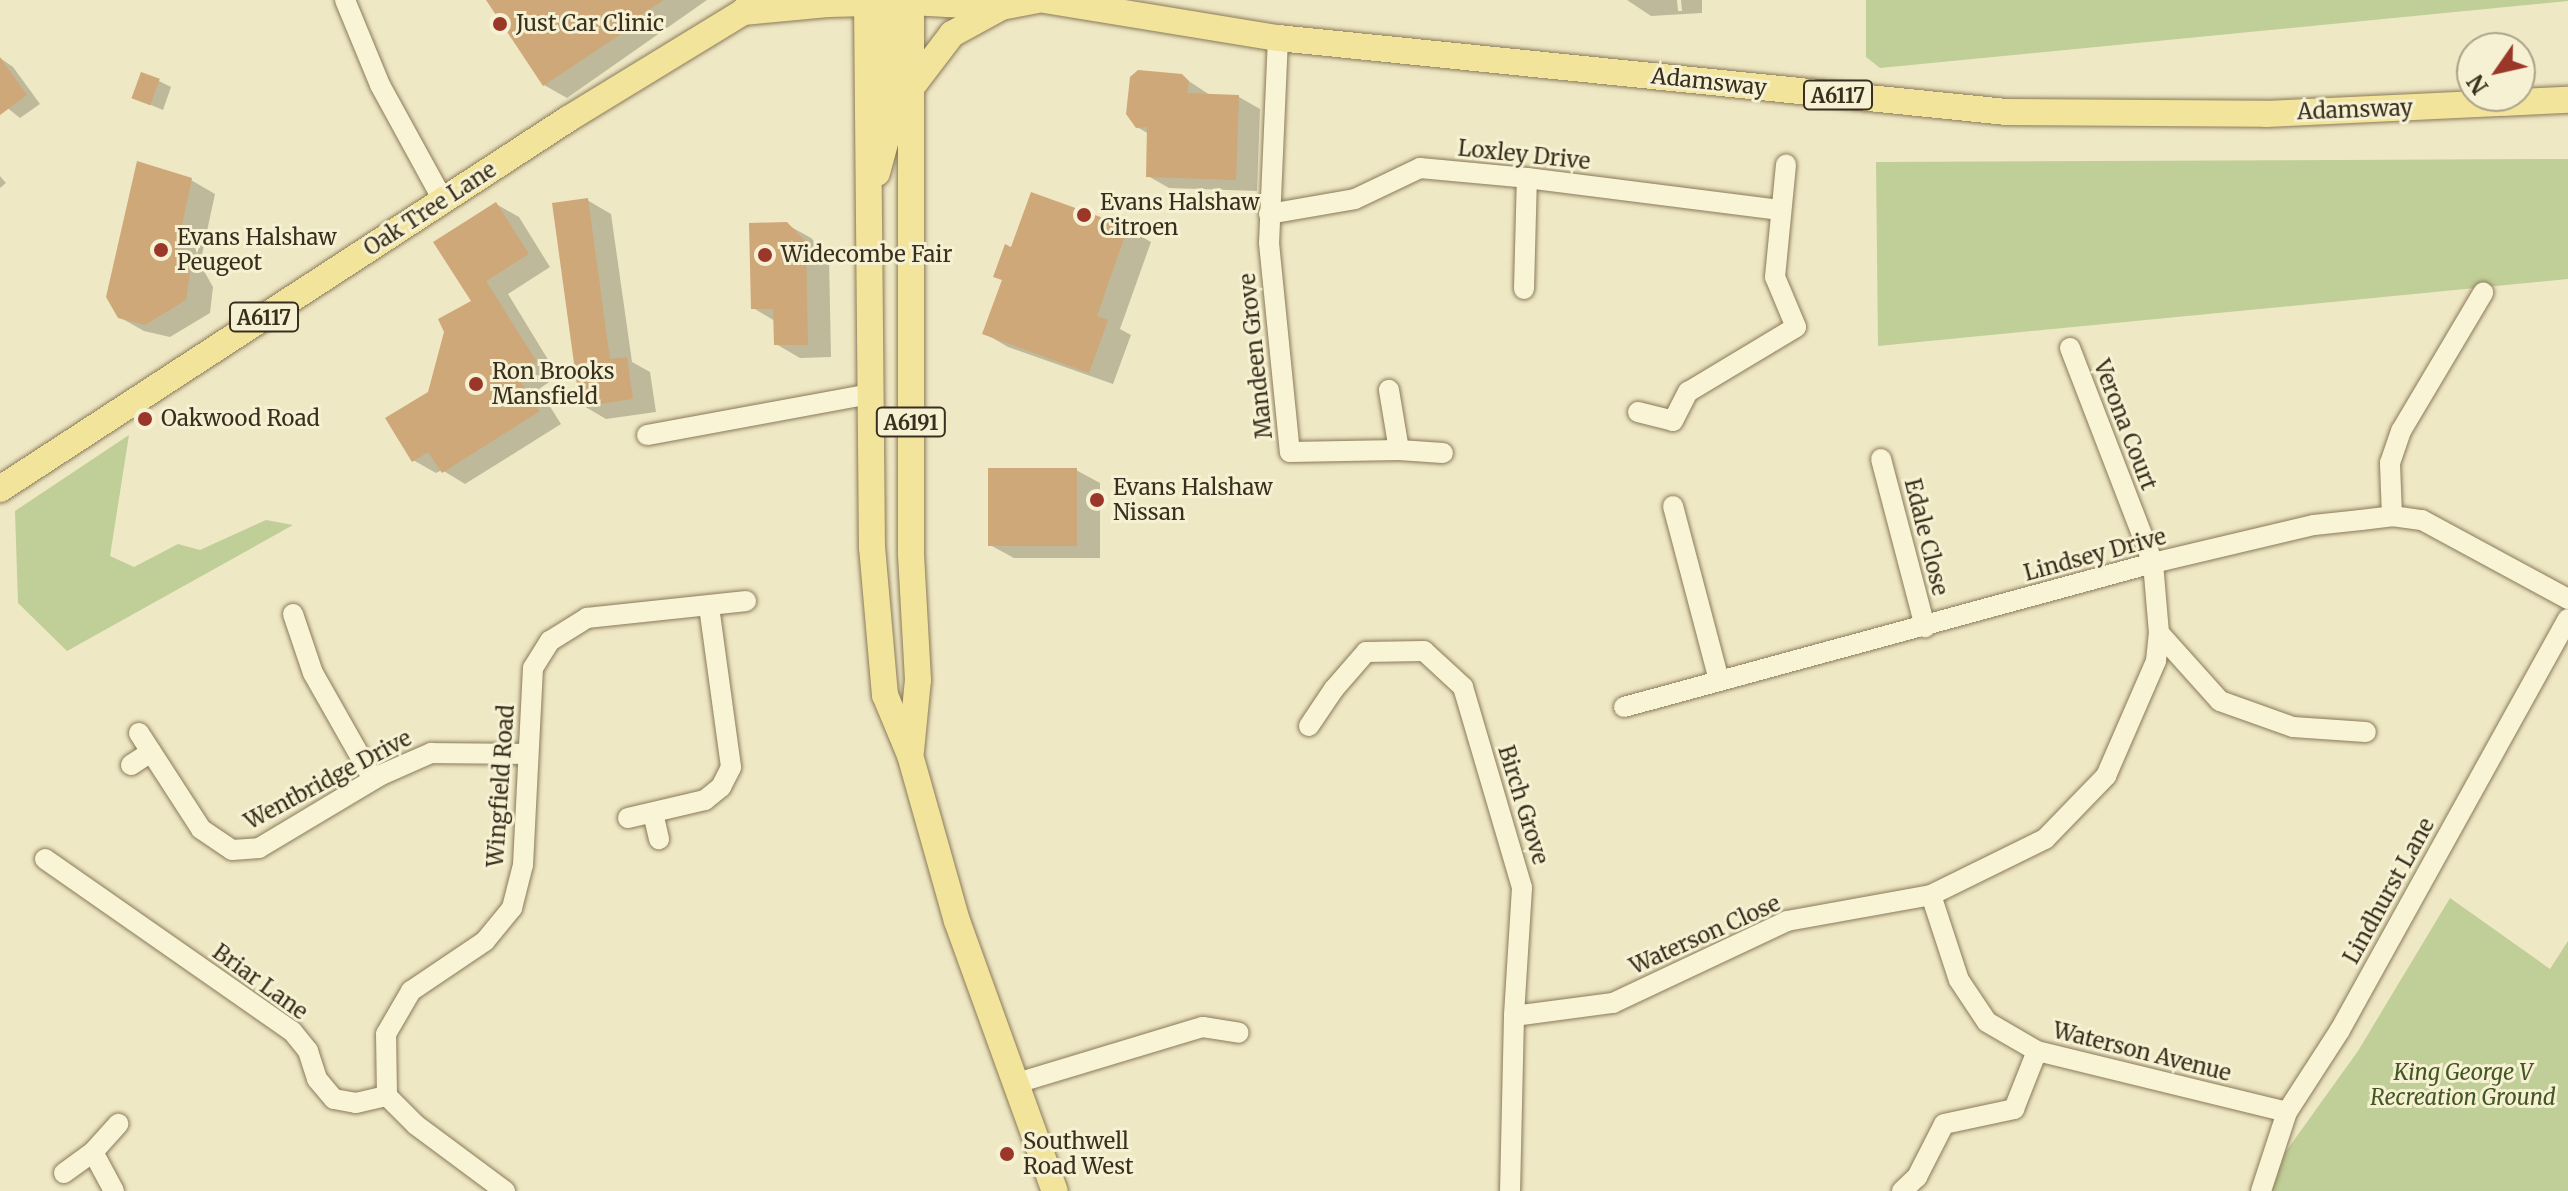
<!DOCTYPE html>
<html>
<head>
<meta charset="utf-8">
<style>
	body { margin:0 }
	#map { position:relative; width:2568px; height:1191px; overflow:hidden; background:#efe8c4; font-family:Merriweather,serif }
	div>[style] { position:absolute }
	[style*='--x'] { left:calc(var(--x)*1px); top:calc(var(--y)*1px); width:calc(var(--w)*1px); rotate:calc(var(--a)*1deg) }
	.green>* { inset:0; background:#c0ce97 }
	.shadow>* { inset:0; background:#0003 }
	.building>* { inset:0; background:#cea878; transform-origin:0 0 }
	.roads { filter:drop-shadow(0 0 2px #8a7a5a) drop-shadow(0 0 2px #8a7a5a) }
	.minor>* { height:20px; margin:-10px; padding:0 10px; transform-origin:10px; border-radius:10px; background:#faf4d7 }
	.major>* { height:26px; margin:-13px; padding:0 13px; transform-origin:13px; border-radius:13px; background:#f3e49b }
	.dots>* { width:22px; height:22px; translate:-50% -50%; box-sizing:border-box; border:4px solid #f6f1d3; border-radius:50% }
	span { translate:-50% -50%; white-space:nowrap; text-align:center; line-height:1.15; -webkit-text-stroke:6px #f6f1d3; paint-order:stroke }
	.shield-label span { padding:2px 6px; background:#f6f1d3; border:2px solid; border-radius:6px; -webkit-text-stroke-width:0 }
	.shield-label { font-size:20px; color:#3a2f1e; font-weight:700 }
	.poi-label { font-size:22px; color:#3a2f1e }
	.left { translate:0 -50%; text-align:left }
	.street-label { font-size:22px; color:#3a2f1e }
	.park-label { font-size:22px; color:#435724; font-style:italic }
	.north { position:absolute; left:2456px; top:32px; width:80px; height:80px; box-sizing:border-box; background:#f6f1d3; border:2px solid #aba38b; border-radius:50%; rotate:236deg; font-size:22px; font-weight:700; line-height:32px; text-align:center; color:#3a2f1e }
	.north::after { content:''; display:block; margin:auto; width:28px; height:36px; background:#9b3728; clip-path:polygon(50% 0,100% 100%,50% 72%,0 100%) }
</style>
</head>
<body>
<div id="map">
	<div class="green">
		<div style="clip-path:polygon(1866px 0,2568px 0,2568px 1px,1880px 68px,1866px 57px)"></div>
		<div style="clip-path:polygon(2568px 159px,2568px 279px,1878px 346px,1876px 162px)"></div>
		<div style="clip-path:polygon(129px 435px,110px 556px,134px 567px,178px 544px,200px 550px,266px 520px,293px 525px,67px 651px,18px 603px,15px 511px)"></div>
		<div style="clip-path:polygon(2450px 898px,2550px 969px,2568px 941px,2568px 1191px,2272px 1191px,2284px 1154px,2358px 1051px)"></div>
	</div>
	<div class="shadow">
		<div style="clip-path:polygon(488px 0,707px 0,567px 98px,544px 85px)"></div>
		<div style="clip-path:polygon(1627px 0,1677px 0,1678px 11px,1682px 11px,1681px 0,1702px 0,1702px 13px,1651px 16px)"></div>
		<div style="clip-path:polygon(0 58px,13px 67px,40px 104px,20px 118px,0 102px)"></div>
		<div style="clip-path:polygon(1181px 76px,1210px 95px,1239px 97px,1260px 109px,1257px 191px,1169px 188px,1148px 176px,1149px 134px,1137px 127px)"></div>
		<div style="clip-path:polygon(159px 81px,171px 87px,163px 110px,134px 98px)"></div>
		<div style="clip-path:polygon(0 176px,6px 183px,0 188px)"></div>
		<div style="clip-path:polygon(191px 180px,215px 194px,200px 264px,213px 287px,210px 313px,170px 337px,144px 331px,119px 317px)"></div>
		<div style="clip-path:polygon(1032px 194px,1128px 229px,1151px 242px,1120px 329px,1131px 335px,1113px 384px,1008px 347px,984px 333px)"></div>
		<div style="clip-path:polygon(587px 200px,611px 214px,632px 362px,650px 372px,656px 412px,606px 419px,582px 405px)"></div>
		<div style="clip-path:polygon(496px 204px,519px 217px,550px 267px,508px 294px,558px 376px,539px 389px,561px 424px,465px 484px,442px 470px,436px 473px,413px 460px,430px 393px,473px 302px)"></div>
		<div style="clip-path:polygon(786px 224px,811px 238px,829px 257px,831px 357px,800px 358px,776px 344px,775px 321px,753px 308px)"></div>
		<div style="clip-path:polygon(1076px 470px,1100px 483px,1100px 558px,1014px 558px,990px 545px)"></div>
	</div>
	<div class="building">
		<div style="clip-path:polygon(486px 0,664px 0,624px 26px,627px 30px,543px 86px)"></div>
		<div style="clip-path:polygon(0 57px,27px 95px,0 115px)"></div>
		<div style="clip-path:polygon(1138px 70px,1182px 74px,1189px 81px,1187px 93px,1239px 95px,1236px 180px,1146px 177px,1147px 127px,1136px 128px,1126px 114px,1130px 77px)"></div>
		<div style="left:141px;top:72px;width:20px;height:28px;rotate:20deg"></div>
		<div style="clip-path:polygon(137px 161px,192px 178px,177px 249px,190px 272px,186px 300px,145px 325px,118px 318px,106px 297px)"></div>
		<div style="clip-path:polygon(1031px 192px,1128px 227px,1097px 316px,1108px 320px,1089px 373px,982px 334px,1002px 280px,993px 277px,1005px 244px,1011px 247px)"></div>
		<div style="clip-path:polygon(588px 198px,610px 359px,627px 357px,633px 399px,580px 407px,552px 203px)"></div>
		<div style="clip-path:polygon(496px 202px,529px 254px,486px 281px,537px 362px,517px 376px,540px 411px,442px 473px,428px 452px,412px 462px,385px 418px,428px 392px,444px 332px,438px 319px,471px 301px,433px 242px)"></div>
		<div style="clip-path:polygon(787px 222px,806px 242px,808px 345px,774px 345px,773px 309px,751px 309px,749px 223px)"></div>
		<div style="left:988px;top:468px;width:89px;height:78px"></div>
	</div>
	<div class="roads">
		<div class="minor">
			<div style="--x:345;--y:0;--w:92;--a:67.6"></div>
			<div style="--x:380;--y:85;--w:131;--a:61.3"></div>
			<div style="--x:1278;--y:38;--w:205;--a:92.5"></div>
			<div style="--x:1269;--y:243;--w:210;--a:84.3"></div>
			<div style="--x:1290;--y:452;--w:109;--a:-1.1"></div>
			<div style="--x:1399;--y:450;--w:61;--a:-99.5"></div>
			<div style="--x:1269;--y:214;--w:87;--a:-9.9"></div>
			<div style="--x:1355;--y:199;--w:72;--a:-25.5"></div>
			<div style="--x:1420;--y:168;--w:107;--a:5.3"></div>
			<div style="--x:1527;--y:178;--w:256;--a:7.2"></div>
			<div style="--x:1524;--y:289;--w:111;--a:-88.5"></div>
			<div style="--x:2070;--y:348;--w:230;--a:68.9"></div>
			<div style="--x:2153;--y:563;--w:70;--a:85.1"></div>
			<div style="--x:2159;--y:633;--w:91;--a:48.1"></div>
			<div style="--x:2220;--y:701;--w:77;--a:19.6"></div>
			<div style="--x:2293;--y:727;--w:73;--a:3.9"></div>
			<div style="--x:1638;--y:412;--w:36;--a:14"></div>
			<div style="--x:1673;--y:421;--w:33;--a:-63"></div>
			<div style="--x:1688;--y:392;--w:126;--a:-31"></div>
			<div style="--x:1796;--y:327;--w:54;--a:-112.8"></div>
			<div style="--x:1775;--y:277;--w:113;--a:-84.4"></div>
			<div style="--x:647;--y:435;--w:228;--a:-10.4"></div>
			<div style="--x:1399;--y:450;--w:44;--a:3.9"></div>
			<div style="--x:1881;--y:459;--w:174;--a:75.3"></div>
			<div style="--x:1673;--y:506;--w:180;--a:75.2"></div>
			<div style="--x:2392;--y:516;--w:53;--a:-92.2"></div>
			<div style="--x:2390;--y:463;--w:34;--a:-71"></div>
			<div style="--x:2401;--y:431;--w:161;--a:-59.3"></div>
			<div style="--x:293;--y:614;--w:62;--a:71.3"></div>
			<div style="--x:313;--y:673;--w:122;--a:60.5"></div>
			<div style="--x:1624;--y:707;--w:548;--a:-15.23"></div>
			<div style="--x:2153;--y:563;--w:165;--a:-13.3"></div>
			<div style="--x:2314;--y:525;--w:47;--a:-6.1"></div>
			<div style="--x:2361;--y:520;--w:31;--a:-7"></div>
			<div style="--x:2392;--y:516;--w:30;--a:8"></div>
			<div style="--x:2422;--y:520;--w:166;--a:28.4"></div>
			<div style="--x:1309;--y:726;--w:45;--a:-56"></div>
			<div style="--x:1334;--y:689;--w:49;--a:-49.1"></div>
			<div style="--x:1366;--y:652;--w:58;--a:-1"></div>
			<div style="--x:1424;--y:651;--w:53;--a:42.7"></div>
			<div style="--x:1463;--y:687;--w:209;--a:73.6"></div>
			<div style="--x:1522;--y:888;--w:128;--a:93.6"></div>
			<div style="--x:1514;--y:1016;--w:175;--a:91.3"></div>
			<div style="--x:139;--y:733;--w:114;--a:57.1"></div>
			<div style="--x:201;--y:829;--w:37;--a:34"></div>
			<div style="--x:232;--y:850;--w:27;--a:-4"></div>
			<div style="--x:259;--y:848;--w:142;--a:-30.9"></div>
			<div style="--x:381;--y:775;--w:55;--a:-23.7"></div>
			<div style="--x:431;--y:753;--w:96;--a:0.6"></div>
			<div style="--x:131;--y:765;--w:24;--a:-33"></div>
			<div style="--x:653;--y:813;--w:27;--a:77"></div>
			<div style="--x:628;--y:818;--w:79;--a:-13.2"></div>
			<div style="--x:705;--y:800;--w:21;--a:-39"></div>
			<div style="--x:721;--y:787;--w:22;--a:-63"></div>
			<div style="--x:731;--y:767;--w:162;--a:-97.8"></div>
			<div style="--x:45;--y:859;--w:301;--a:34.9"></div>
			<div style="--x:292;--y:1031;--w:26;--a:51"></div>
			<div style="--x:308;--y:1051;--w:29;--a:72"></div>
			<div style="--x:317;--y:1079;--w:26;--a:50"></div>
			<div style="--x:334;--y:1099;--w:22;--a:10"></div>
			<div style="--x:356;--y:1103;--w:32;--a:-13"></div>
			<div style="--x:387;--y:1096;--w:41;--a:45"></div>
			<div style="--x:416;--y:1125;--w:111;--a:36.6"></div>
			<div style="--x:1931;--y:895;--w:89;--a:71.8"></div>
			<div style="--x:1959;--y:980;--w:50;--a:56.3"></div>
			<div style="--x:1987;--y:1022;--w:58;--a:30.1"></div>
			<div style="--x:2037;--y:1051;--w:257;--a:13.7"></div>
			<div style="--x:1514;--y:1016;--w:100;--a:-7.5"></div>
			<div style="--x:1613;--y:1003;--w:192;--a:-25.2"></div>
			<div style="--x:1787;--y:921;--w:146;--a:-10.2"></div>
			<div style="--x:1931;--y:895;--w:127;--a:-26.2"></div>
			<div style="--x:2045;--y:839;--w:88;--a:-45.9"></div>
			<div style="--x:2106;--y:776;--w:125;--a:-66.5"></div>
			<div style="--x:2156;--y:661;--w:28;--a:-84"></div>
			<div style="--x:1017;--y:1083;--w:194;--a:-16.8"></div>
			<div style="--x:1203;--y:1027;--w:36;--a:9"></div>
			<div style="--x:387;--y:1096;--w:62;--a:-90.9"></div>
			<div style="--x:386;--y:1034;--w:50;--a:-59.8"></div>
			<div style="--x:411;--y:991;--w:89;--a:-34"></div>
			<div style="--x:485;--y:941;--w:43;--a:-50.7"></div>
			<div style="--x:512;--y:908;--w:44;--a:-75.7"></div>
			<div style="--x:523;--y:865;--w:197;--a:-87.1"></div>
			<div style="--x:533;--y:668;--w:32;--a:-58"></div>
			<div style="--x:550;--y:641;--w:44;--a:-31.9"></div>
			<div style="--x:587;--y:618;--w:160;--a:-6.1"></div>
			<div style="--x:93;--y:1152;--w:44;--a:61.7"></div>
			<div style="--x:64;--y:1173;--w:36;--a:-36"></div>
			<div style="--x:93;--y:1152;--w:38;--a:-48"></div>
			<div style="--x:1902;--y:1191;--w:21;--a:-43"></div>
			<div style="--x:1917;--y:1177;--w:59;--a:-63"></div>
			<div style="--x:1944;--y:1124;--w:72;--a:-12.1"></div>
			<div style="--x:2014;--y:1109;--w:62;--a:-68.4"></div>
			<div style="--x:2261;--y:1191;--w:83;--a:-71.8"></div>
			<div style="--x:2287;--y:1112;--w:98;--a:-57.1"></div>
			<div style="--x:2340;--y:1030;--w:470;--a:-61"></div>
		</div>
		<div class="major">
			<div style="--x:867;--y:0;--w:547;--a:89.48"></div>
			<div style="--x:872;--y:547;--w:149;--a:85"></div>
			<div style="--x:885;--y:695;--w:65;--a:67.4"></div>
			<div style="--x:910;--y:755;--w:173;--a:74.2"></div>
			<div style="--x:957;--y:921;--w:287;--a:70.1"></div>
			<div style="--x:1045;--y:0;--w:236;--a:9.3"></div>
			<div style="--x:1278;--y:38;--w:732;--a:5.8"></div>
			<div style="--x:2006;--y:112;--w:260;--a:0.4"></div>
			<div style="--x:2266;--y:114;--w:302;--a:-2.7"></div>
			<div style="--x:743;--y:12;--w:85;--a:-5.4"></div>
			<div style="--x:828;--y:4;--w:83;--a:-1.4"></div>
			<div style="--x:911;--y:2;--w:90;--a:3.2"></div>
			<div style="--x:1001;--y:7;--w:36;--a:-11"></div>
			<div style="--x:911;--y:88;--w:68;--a:-52.8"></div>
			<div style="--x:952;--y:34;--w:52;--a:-28.5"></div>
			<div style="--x:877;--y:173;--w:38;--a:-75"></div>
			<div style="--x:887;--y:136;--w:136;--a:-89.6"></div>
			<div style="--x:0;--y:489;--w:678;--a:-33.08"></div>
			<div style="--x:568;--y:119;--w:205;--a:-31.4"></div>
			<div style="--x:743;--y:12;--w:17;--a:-45"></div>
			<div style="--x:911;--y:751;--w:71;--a:-84.4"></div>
			<div style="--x:918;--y:680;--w:127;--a:-93.2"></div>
			<div style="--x:911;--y:553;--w:553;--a:-90"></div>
		</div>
	</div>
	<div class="dots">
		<div style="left:500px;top:24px;background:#9b3728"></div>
		<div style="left:1084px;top:215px;background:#9b3728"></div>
		<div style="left:161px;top:250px;background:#9b3728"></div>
		<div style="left:765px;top:255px;background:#9b3728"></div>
		<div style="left:476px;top:384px;background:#9b3728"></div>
		<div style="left:145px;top:419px;background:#9b3728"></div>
		<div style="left:1097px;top:500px;background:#9b3728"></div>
		<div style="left:1007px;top:1154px;background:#9b3728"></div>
	</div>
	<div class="shield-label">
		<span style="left:1838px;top:95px">A6117</span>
		<span style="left:264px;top:317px">A6117</span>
		<span style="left:911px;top:422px">A6191</span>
	</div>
	<div class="poi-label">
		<span class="left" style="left:516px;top:24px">Just Car Clinic</span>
		<span class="left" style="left:1100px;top:215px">Evans Halshaw<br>Citroen</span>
		<span class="left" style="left:177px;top:250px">Evans Halshaw<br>Peugeot</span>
		<span class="left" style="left:781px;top:255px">Widecombe Fair</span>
		<span class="left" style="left:492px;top:384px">Ron Brooks<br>Mansfield</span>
		<span class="left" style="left:161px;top:419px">Oakwood Road</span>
		<span class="left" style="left:1113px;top:500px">Evans Halshaw<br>Nissan</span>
		<span class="left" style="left:1023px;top:1154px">Southwell<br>Road West</span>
	</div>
	<div class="street-label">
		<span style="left:1709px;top:82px;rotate:6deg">Adamsway</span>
		<span style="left:2355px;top:110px;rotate:-2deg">Adamsway</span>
		<span style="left:1524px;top:155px;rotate:6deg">Loxley Drive</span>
		<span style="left:430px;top:209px;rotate:-33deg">Oak Tree Lane</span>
		<span style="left:1256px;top:356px;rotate:-96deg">Mandeen Grove</span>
		<span style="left:2125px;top:425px;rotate:69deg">Verona Court</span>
		<span style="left:1926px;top:537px;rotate:76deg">Edale Close</span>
		<span style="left:2095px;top:555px;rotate:-15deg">Lindsey Drive</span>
		<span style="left:328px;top:780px;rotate:-28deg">Wentbridge Drive</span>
		<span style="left:501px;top:786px;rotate:-86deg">Wingfield Road</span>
		<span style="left:1523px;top:805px;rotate:73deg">Birch Grove</span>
		<span style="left:2389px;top:891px;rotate:-61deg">Lindhurst Lane</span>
		<span style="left:1705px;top:935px;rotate:-24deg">Waterson Close</span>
		<span style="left:260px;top:982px;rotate:36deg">Briar Lane</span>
		<span style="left:2142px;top:1052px;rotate:14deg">Waterson Avenue</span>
	</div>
	<div class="park-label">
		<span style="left:2463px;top:1085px">King George V<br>Recreation Ground</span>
	</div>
	<div class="north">N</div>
</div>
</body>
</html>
